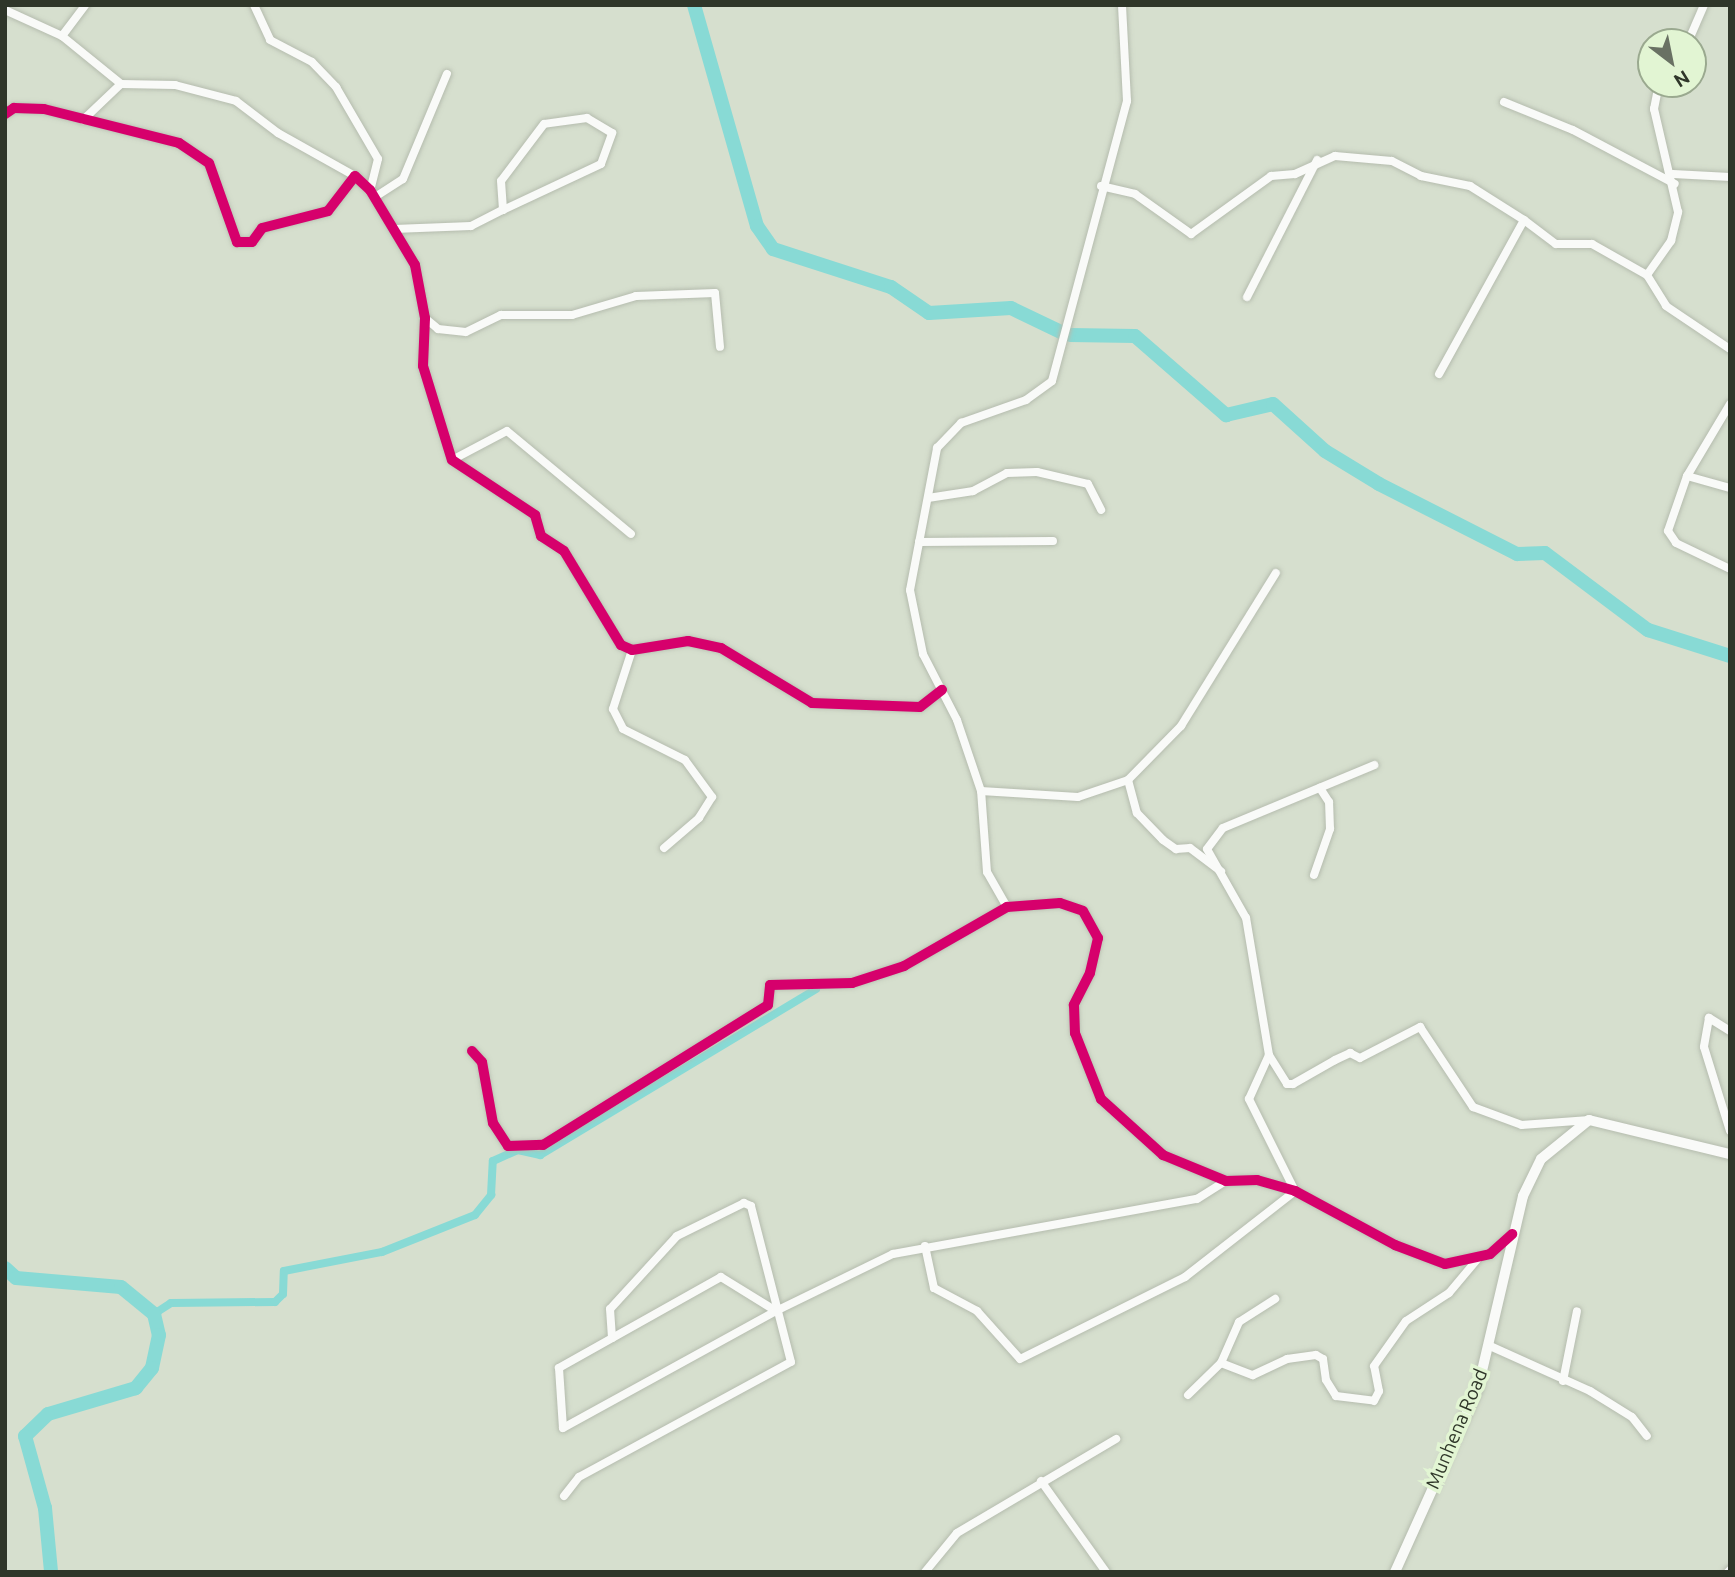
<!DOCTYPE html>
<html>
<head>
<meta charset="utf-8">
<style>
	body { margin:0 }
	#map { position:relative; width:1735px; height:1577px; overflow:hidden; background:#d6dfce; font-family:Ubuntu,sans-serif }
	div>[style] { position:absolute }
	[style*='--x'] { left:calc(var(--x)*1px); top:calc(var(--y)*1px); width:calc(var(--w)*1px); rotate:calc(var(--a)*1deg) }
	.canal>* { height:8px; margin:-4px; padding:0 4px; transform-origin:4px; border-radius:4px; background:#88dad5 }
	.river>* { height:14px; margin:-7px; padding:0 7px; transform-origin:7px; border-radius:7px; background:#88dad5 }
	.roads { filter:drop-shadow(0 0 2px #b5bcae) drop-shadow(0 0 2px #b5bcae) }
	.minor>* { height:8px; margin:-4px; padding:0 4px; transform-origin:4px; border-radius:4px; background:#f9faf8 }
	.tertiary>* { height:10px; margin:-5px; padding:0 5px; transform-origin:5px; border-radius:5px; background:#f9faf8 }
	.cycleway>* { height:10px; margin:-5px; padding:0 5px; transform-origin:5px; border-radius:5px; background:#d6006c }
	span { translate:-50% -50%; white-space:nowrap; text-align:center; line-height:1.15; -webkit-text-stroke:7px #e2f5d3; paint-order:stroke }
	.street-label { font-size:19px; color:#2f3629 }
	.frame { position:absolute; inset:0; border:7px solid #2f3629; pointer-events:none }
	.north { position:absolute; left:1637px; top:28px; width:70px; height:70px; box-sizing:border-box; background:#e2f5d3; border:2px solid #9aa98f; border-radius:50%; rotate:148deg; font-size:19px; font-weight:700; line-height:28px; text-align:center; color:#2f3629 }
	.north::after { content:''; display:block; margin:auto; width:24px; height:32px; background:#697163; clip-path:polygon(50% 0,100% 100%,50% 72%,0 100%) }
</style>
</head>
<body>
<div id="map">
	<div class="canal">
		<div style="--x:154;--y:1314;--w:20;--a:-33"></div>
		<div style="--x:171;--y:1303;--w:104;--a:-0.6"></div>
		<div style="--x:275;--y:1302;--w:11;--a:-45"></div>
		<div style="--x:283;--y:1294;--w:23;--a:-88"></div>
		<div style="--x:284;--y:1271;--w:100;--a:-11"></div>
		<div style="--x:382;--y:1252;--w:100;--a:-21.7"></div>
		<div style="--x:475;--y:1215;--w:26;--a:-51"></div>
		<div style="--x:491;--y:1195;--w:34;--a:-87"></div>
		<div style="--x:493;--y:1161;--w:27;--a:-24"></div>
		<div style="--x:518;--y:1150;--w:23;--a:13"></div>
		<div style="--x:540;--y:1155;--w:322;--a:-31"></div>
	</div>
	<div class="river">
		<div style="--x:694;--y:5;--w:230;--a:74.1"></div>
		<div style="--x:757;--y:226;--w:28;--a:55"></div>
		<div style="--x:773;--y:249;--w:124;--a:17.9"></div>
		<div style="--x:891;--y:287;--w:46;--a:34.4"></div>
		<div style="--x:929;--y:313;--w:82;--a:-3.5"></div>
		<div style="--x:1011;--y:308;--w:58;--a:25.7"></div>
		<div style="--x:1070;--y:335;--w:65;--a:0.9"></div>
		<div style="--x:1135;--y:336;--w:121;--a:41"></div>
		<div style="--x:1226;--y:415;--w:48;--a:-13.2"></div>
		<div style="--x:1273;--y:404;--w:70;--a:42.1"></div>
		<div style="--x:1325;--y:451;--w:63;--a:31.4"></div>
		<div style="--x:1379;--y:484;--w:155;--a:26.9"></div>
		<div style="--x:1517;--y:554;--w:28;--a:-2"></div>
		<div style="--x:1545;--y:553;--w:129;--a:36.8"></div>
		<div style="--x:1648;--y:630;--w:86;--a:17.6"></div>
		<div style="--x:5;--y:1268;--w:15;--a:42"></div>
		<div style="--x:16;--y:1278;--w:105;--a:4.9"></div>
		<div style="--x:121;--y:1287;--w:43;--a:39.3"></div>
		<div style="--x:154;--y:1314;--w:22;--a:77"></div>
		<div style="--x:159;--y:1335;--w:34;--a:102"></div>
		<div style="--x:152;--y:1368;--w:26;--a:129"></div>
		<div style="--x:136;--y:1388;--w:92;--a:163.5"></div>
		<div style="--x:48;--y:1414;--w:32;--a:136"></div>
		<div style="--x:25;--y:1436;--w:75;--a:74.5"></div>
		<div style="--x:45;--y:1508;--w:64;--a:84.6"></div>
	</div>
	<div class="roads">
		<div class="minor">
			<div style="--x:254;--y:5;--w:38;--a:65"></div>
			<div style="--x:270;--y:40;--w:47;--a:27.6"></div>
			<div style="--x:312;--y:62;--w:35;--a:46"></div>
			<div style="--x:336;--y:87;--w:83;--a:59.7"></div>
			<div style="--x:378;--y:159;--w:32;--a:104"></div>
			<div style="--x:5;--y:10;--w:63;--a:24.5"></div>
			<div style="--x:62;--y:36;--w:76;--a:39.1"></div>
			<div style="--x:62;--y:36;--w:39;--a:-53"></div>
			<div style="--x:1688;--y:42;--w:40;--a:-66.6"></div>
			<div style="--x:1504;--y:102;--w:74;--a:22.1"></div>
			<div style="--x:1573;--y:130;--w:115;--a:27.9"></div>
			<div style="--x:5;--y:114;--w:11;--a:-34"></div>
			<div style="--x:14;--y:108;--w:30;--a:2"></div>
			<div style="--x:44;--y:109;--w:139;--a:14.1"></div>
			<div style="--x:179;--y:143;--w:36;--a:34"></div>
			<div style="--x:209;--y:163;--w:84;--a:70.5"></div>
			<div style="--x:237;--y:242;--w:15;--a:0"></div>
			<div style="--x:252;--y:242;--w:17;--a:-54"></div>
			<div style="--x:262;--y:228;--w:68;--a:-14.4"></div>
			<div style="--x:328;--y:211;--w:44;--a:-52.4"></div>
			<div style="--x:355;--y:176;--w:21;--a:43"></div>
			<div style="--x:370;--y:190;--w:87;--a:59"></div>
			<div style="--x:415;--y:265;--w:54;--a:79.3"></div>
			<div style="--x:425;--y:318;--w:48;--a:92.4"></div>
			<div style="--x:423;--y:366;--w:98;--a:72.9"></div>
			<div style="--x:452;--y:460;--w:100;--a:33.5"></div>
			<div style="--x:535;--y:515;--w:22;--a:74"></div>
			<div style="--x:541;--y:536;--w:27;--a:33"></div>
			<div style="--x:564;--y:551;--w:110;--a:58.8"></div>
			<div style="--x:621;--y:645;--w:12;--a:24"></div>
			<div style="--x:632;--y:650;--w:57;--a:-9.1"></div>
			<div style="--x:688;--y:641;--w:34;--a:12"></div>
			<div style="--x:721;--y:648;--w:106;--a:31.1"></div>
			<div style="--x:812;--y:703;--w:108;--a:2.1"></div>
			<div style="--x:920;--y:707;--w:28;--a:-38"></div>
			<div style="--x:83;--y:120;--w:52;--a:-43.5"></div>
			<div style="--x:121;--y:84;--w:54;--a:1.1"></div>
			<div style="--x:175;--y:85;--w:63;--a:14.7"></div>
			<div style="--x:236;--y:101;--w:53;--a:37.3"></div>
			<div style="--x:278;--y:133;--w:88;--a:29.2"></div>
			<div style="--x:1673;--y:174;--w:57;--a:3"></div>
			<div style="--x:1101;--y:186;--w:35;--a:13"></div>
			<div style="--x:1135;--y:194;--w:69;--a:35.5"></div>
			<div style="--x:1191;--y:234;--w:99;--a:-35.9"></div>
			<div style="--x:1271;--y:176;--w:24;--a:-5"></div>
			<div style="--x:1295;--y:174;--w:44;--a:-24.2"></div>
			<div style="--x:1335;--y:156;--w:57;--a:5"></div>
			<div style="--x:1392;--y:161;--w:33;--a:27"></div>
			<div style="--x:1421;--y:176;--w:50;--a:11.5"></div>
			<div style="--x:1470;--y:186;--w:64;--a:32.2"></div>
			<div style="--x:375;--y:197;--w:33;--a:-33"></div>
			<div style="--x:403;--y:179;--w:114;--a:-67.3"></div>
			<div style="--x:394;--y:229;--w:77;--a:-2.2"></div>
			<div style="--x:471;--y:226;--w:36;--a:-27"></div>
			<div style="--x:503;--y:210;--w:108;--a:-25.1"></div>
			<div style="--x:601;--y:164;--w:33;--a:-70"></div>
			<div style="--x:612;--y:133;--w:29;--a:-149"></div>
			<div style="--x:587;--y:118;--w:43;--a:172.1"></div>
			<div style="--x:544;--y:124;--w:71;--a:127"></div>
			<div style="--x:501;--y:181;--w:29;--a:86"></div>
			<div style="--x:1647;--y:275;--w:42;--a:-54.8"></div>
			<div style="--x:1671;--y:241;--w:30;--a:-76"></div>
			<div style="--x:1678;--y:212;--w:106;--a:-103.1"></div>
			<div style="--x:1654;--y:109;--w:25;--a:-79"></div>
			<div style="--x:1247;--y:297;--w:154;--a:-62.9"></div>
			<div style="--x:425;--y:318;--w:17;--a:40"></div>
			<div style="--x:438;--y:329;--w:28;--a:6"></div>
			<div style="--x:466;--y:332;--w:39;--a:-26"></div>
			<div style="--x:501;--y:315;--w:71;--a:0"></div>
			<div style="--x:572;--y:315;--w:67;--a:-16.5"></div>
			<div style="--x:636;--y:296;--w:79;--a:-2.2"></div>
			<div style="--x:715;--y:293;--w:54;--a:84.7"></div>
			<div style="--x:1439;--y:374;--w:176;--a:-61.1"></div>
			<div style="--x:1524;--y:220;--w:40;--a:37"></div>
			<div style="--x:1556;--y:244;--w:36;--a:0"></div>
			<div style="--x:1592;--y:244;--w:63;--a:29.4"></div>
			<div style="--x:1647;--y:275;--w:36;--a:58"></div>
			<div style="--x:1666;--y:306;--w:77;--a:33.9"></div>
			<div style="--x:1730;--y:404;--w:84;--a:120.8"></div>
			<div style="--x:1687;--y:476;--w:58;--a:109.1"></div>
			<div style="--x:1668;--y:531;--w:14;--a:56"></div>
			<div style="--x:1676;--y:543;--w:60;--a:25.7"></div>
			<div style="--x:452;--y:460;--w:62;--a:-27.8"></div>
			<div style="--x:507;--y:431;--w:161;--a:39.7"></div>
			<div style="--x:1687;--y:476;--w:45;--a:15.6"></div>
			<div style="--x:928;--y:498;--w:46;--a:-8.8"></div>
			<div style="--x:973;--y:491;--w:38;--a:-28"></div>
			<div style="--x:1007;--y:473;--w:30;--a:-2"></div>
			<div style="--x:1037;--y:472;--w:52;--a:13.2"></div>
			<div style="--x:1088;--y:484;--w:29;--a:63"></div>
			<div style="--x:919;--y:542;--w:134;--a:-0.4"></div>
			<div style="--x:632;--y:650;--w:62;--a:107.9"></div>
			<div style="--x:613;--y:709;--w:22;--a:63"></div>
			<div style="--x:623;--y:729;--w:69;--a:26.6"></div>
			<div style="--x:685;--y:760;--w:46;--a:53.9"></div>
			<div style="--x:712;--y:797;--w:25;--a:122"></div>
			<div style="--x:699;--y:818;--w:46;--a:139.4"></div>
			<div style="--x:1128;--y:780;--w:34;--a:75"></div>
			<div style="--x:1137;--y:813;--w:37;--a:46"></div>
			<div style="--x:1163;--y:840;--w:16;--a:35"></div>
			<div style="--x:1176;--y:849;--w:14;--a:-4"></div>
			<div style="--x:1190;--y:848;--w:39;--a:37"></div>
			<div style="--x:981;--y:791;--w:97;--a:3.5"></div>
			<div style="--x:1078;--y:797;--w:53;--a:-18.8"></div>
			<div style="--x:1128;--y:780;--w:76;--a:-45.5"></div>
			<div style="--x:1181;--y:726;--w:180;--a:-58.2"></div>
			<div style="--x:1314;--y:875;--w:49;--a:-70.8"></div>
			<div style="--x:1330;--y:829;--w:27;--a:-92"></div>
			<div style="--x:1329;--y:802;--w:17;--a:-123"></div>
			<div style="--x:1007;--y:907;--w:40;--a:-119.7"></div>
			<div style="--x:987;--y:872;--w:81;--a:-94.2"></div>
			<div style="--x:981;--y:791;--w:75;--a:-108.7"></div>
			<div style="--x:957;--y:720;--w:74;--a:-117.3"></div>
			<div style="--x:923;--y:654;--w:65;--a:-101.5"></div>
			<div style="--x:910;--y:590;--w:145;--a:-79.2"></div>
			<div style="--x:937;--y:448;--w:35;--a:-46"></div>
			<div style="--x:961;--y:423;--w:69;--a:-19.5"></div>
			<div style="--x:1026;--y:400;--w:32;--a:-36"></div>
			<div style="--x:1052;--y:381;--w:290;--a:-75"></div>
			<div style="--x:1127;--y:101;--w:96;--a:-93"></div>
			<div style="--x:1730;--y:1031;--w:25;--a:-148"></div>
			<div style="--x:1709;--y:1018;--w:29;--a:100"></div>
			<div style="--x:1704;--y:1047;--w:88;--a:72.8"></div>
			<div style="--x:472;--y:1051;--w:15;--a:48"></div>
			<div style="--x:482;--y:1062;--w:62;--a:79.8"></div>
			<div style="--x:493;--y:1123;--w:27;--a:57"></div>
			<div style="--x:508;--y:1146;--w:35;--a:-2"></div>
			<div style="--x:543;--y:1145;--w:265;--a:-31.9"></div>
			<div style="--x:768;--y:1005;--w:20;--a:-84"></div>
			<div style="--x:770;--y:985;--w:82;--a:-1.4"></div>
			<div style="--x:852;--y:983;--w:55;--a:-18.1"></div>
			<div style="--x:904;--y:966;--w:119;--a:-29.8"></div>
			<div style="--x:1007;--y:907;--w:53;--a:-4.3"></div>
			<div style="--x:1060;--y:903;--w:24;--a:19"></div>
			<div style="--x:1083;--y:911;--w:31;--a:61"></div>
			<div style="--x:1098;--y:938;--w:36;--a:103"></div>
			<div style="--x:1090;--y:973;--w:36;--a:117"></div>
			<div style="--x:1074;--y:1005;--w:28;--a:88"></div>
			<div style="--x:1075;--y:1033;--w:71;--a:68.5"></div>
			<div style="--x:1101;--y:1099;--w:84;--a:42.1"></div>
			<div style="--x:1163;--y:1155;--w:68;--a:22.4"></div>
			<div style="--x:1226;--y:1181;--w:31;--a:-2"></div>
			<div style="--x:1257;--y:1180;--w:40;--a:16"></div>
			<div style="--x:1295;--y:1191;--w:114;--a:28.4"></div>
			<div style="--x:1395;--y:1245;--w:53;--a:20.8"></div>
			<div style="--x:1445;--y:1264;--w:46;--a:-12.5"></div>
			<div style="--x:1490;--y:1254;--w:30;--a:-42"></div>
			<div style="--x:1269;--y:1055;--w:34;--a:58"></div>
			<div style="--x:1287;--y:1084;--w:6;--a:0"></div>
			<div style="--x:1293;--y:1084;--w:48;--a:-29.7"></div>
			<div style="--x:1335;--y:1060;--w:17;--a:-25"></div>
			<div style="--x:1350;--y:1053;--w:11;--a:27"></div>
			<div style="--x:1360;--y:1058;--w:68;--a:-27.3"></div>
			<div style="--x:1420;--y:1027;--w:96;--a:56.5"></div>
			<div style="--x:1473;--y:1107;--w:52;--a:20.2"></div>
			<div style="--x:1522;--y:1125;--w:67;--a:-4.3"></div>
			<div style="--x:925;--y:1246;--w:43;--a:77.9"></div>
			<div style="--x:934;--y:1288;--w:49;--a:28.1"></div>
			<div style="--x:977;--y:1311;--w:64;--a:48.1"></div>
			<div style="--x:1020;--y:1359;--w:184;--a:-26.4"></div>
			<div style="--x:1185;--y:1277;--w:140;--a:-38"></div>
			<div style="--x:1295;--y:1191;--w:103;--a:-116.6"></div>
			<div style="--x:1249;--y:1099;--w:48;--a:-65.6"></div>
			<div style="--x:1269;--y:1055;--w:139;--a:-99.5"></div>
			<div style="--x:1246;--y:918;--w:79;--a:-119.5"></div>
			<div style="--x:1207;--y:849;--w:26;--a:-53"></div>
			<div style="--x:1223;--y:828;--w:164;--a:-22.6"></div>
			<div style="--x:776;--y:1311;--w:65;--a:-148.3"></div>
			<div style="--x:721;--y:1277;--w:186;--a:150.7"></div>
			<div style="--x:559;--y:1368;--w:60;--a:86.2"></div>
			<div style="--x:563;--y:1428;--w:243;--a:-28.8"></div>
			<div style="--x:776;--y:1311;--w:130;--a:-26"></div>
			<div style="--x:893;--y:1254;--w:309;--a:-10.3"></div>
			<div style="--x:1197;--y:1199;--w:34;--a:-32"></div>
			<div style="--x:1490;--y:1346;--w:110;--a:24.2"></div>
			<div style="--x:1590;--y:1391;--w:49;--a:31.8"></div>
			<div style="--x:1632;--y:1417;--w:24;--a:52"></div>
			<div style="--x:1221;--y:1363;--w:45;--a:-66.3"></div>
			<div style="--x:1239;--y:1322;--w:43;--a:-32.6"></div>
			<div style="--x:1563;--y:1381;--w:71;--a:-78.7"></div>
			<div style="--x:1188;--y:1395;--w:46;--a:-44.1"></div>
			<div style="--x:1221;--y:1363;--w:34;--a:21"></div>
			<div style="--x:1253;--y:1375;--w:38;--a:-25"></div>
			<div style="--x:1287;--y:1359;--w:29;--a:-8"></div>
			<div style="--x:1316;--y:1355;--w:8;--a:30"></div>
			<div style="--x:1323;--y:1359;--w:21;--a:82"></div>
			<div style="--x:1326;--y:1380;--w:19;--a:58"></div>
			<div style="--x:1336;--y:1396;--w:38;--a:7"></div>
			<div style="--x:1374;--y:1401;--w:11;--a:-63"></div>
			<div style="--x:1379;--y:1391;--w:25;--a:-101"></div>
			<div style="--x:1374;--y:1366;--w:55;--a:-54.6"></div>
			<div style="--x:1406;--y:1321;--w:51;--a:-33.1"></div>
			<div style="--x:1449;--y:1293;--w:48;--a:-50"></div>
			<div style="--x:1041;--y:1481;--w:112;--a:54.5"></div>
			<div style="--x:564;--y:1496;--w:24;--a:-52"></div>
			<div style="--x:579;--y:1477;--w:241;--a:-28.5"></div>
			<div style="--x:791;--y:1362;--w:161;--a:-104.4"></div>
			<div style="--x:751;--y:1206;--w:8;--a:-157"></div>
			<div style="--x:744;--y:1203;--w:75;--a:153.8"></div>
			<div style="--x:677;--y:1236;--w:99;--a:132.5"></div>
			<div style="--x:610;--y:1309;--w:29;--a:86"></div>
			<div style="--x:925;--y:1572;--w:50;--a:-50.6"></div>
			<div style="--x:957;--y:1533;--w:185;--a:-30.6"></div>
			<div style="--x:1728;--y:1572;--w:3;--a:-45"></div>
		</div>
		<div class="tertiary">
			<div style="--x:1395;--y:1572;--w:202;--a:-65.7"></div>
			<div style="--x:1478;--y:1388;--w:197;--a:-76.8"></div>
			<div style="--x:1523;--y:1196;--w:41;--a:-64.1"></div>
			<div style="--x:1541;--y:1159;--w:62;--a:-39.1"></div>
			<div style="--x:1589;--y:1120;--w:145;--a:13.6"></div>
		</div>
	</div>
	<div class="cycleway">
		<div style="--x:5;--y:114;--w:11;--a:-34"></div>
		<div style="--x:14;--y:108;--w:30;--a:2"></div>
		<div style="--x:44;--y:109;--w:139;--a:14.1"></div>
		<div style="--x:179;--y:143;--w:36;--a:34"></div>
		<div style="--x:209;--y:163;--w:84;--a:70.5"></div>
		<div style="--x:237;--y:242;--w:15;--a:0"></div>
		<div style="--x:252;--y:242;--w:17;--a:-54"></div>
		<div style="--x:262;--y:228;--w:68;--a:-14.4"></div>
		<div style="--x:328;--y:211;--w:44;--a:-52.4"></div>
		<div style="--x:355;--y:176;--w:21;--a:43"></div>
		<div style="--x:370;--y:190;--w:87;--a:59"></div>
		<div style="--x:415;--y:265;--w:54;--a:79.3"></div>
		<div style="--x:425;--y:318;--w:48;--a:92.4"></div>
		<div style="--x:423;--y:366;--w:98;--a:72.9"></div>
		<div style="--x:452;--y:460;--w:100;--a:33.5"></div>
		<div style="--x:535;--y:515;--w:22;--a:74"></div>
		<div style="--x:541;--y:536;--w:27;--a:33"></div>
		<div style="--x:564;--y:551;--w:110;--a:58.8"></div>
		<div style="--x:621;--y:645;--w:12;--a:24"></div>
		<div style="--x:632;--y:650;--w:57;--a:-9.1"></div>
		<div style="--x:688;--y:641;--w:34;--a:12"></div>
		<div style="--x:721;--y:648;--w:106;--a:31.1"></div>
		<div style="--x:812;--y:703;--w:108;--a:2.1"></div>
		<div style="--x:920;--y:707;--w:28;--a:-38"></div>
		<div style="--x:472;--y:1051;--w:15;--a:48"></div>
		<div style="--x:482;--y:1062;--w:62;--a:79.8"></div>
		<div style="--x:493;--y:1123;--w:27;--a:57"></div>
		<div style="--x:508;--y:1146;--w:35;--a:-2"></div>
		<div style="--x:543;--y:1145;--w:265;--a:-31.9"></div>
		<div style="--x:768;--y:1005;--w:20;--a:-84"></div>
		<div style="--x:770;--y:985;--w:82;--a:-1.4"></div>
		<div style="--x:852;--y:983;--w:55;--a:-18.1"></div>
		<div style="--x:904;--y:966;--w:119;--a:-29.8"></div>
		<div style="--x:1007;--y:907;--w:53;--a:-4.3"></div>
		<div style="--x:1060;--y:903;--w:24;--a:19"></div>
		<div style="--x:1083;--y:911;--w:31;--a:61"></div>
		<div style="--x:1098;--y:938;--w:36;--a:103"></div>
		<div style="--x:1090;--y:973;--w:36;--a:117"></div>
		<div style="--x:1074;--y:1005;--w:28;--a:88"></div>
		<div style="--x:1075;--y:1033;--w:71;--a:68.5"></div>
		<div style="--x:1101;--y:1099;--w:84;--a:42.1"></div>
		<div style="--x:1163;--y:1155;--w:68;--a:22.4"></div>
		<div style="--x:1226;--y:1181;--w:31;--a:-2"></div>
		<div style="--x:1257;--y:1180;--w:40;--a:16"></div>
		<div style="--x:1295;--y:1191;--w:114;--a:28.4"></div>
		<div style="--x:1395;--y:1245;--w:53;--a:20.8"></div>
		<div style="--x:1445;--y:1264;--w:46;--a:-12.5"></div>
		<div style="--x:1490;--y:1254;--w:30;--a:-42"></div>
	</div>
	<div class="street-label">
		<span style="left:1457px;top:1429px;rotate:-67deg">Munhena Road</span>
	</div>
	<div class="frame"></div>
	<div class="north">N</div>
</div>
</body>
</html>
